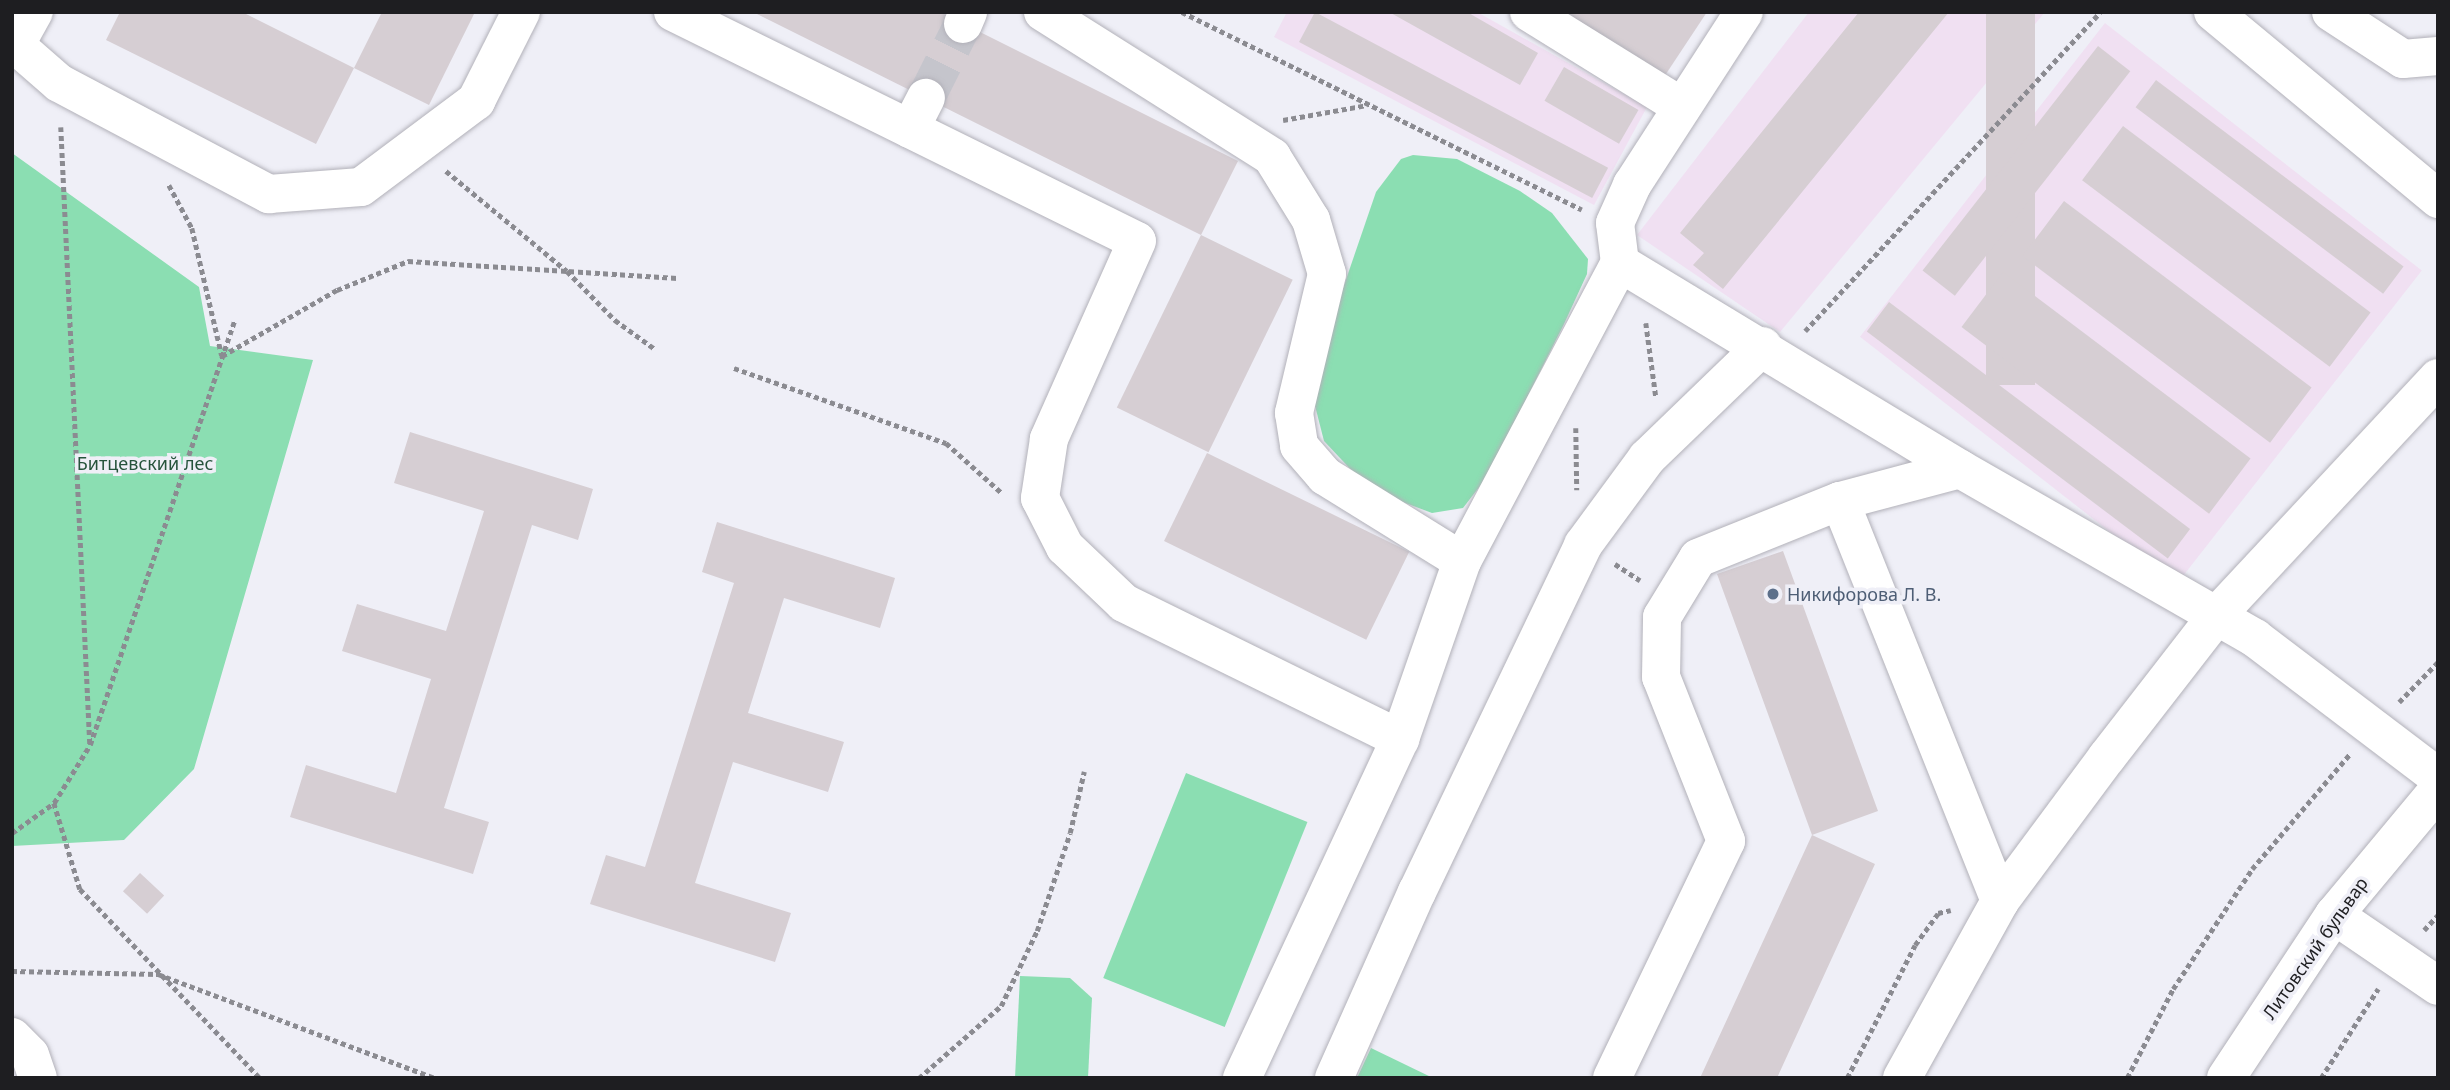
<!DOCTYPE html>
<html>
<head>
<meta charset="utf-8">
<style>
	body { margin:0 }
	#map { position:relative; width:2450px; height:1090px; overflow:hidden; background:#efeff7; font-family:"Noto Sans",sans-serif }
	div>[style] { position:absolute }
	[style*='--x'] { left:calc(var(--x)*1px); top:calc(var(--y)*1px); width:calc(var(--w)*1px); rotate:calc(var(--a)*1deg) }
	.industrial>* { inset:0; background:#f0e0f2; transform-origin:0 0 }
	.green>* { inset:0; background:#8bdeb2; transform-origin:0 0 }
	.building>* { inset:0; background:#d6ced3; transform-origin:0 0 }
	.minor-tunnel>* { height:38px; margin-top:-19px; transform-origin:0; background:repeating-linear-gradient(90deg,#c5c5cc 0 38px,transparent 0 57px) }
	.path>* { height:4.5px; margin-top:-2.25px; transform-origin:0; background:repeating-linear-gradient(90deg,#8b8b91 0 5px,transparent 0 8.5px) }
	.roads { filter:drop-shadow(0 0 2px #b2b1b9) drop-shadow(0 0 2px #b2b1b9) }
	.minor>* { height:38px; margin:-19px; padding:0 19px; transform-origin:19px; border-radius:19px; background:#fff }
	.major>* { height:38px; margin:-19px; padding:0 19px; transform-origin:19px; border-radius:19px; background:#fff }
	.dots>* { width:19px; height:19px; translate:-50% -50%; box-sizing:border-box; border:4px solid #efeff7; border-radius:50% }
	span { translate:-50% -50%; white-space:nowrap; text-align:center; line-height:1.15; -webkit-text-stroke:7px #efeff7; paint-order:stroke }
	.park-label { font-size:18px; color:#26533c }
	.service-label { font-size:18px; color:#4e5e75 }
	.left { translate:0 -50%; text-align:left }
	.street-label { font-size:18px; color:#1e1e21 }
	.frame { position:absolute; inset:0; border:14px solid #1e1e21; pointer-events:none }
</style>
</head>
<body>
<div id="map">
	<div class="industrial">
		<div style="clip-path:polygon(1287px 12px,1477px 12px,1647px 107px,1594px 205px,1274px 37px)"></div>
		<div style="clip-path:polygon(1809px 12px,2045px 12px,1780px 332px,1637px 235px)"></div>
		<div style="left:2105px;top:23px;width:402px;height:398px;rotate:38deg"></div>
	</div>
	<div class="green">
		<div style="clip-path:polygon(12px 153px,199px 287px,210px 346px,313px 360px,194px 769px,124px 840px,12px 846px)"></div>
		<div style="clip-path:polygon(1413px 155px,1457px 159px,1520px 191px,1552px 213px,1588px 259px,1587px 274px,1564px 324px,1487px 477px,1463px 508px,1432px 513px,1392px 498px,1355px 474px,1324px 441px,1313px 398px,1327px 335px,1376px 192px,1401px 159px)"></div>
		<div style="left:1186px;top:773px;width:131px;height:221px;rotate:22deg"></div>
		<div style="clip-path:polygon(1020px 976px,1070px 978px,1092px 998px,1088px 1078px,1015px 1078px)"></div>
		<div style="clip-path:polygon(1371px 1048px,1433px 1078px,1357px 1078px)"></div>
	</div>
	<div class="building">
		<div style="clip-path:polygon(120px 12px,242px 12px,354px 68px,316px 144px,106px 40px)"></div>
		<div style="clip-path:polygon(382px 12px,475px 12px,429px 105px,354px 68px)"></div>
		<div style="clip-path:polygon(753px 12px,940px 12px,1238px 161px,1201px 235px)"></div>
		<div style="left:1315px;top:12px;width:332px;height:34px;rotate:28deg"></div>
		<div style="clip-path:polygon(1389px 12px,1467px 12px,1538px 53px,1520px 85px)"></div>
		<div style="clip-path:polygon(1566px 12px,1707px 12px,1664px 77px)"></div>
		<div style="clip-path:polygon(1859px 12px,1949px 12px,1723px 289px,1693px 265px,1704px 253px,1680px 233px)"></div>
		<div style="left:1986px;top:12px;width:49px;height:373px"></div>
		<div style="left:2098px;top:46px;width:41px;height:285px;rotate:38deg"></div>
		<div style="left:1564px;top:67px;width:86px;height:39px;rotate:30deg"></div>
		<div style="left:2156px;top:80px;width:310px;height:34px;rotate:37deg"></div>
		<div style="left:2123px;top:126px;width:310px;height:68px;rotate:37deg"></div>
		<div style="left:2064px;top:201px;width:310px;height:69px;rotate:37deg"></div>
		<div style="left:1201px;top:235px;width:102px;height:192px;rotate:26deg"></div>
		<div style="left:2003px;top:272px;width:310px;height:69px;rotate:37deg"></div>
		<div style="left:1889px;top:302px;width:377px;height:37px;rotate:37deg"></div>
		<div style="clip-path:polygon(410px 432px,593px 489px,578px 540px,532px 525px,444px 808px,489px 822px,473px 874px,290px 817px,306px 765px,396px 793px,431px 679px,342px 651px,357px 604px,446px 631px,484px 511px,394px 483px)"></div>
		<div style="left:1207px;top:453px;width:225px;height:98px;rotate:26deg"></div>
		<div style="clip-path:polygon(717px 522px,895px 578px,880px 628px,784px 598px,748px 713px,844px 742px,828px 792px,733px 762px,695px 883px,791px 913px,775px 962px,590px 904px,606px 855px,645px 867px,734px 583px,702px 572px)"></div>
		<div style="clip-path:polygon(1783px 551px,1878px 811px,1812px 835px,1875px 864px,1777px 1078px,1700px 1078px,1812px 835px,1717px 574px)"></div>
		<div style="left:140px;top:873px;width:33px;height:25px;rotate:43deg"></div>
	</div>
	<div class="minor-tunnel">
		<div style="--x:926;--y:98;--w:83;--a:-63.4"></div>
	</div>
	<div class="path">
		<div style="--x:1182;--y:12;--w:446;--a:26.3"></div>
		<div style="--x:1283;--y:120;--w:85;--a:-10.1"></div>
		<div style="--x:61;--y:127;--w:619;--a:87.31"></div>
		<div style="--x:446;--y:171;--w:157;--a:39.6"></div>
		<div style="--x:567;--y:271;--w:69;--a:45.6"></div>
		<div style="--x:615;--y:320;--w:49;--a:35.9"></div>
		<div style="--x:169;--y:185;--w:49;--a:61.9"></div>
		<div style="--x:192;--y:228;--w:131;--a:76.8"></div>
		<div style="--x:222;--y:356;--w:133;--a:-29.9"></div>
		<div style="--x:337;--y:290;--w:77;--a:-22.2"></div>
		<div style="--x:408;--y:261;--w:270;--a:3.6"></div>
		<div style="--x:1646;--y:323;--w:75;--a:82.3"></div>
		<div style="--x:1805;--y:331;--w:434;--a:-47.2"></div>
		<div style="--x:734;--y:368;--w:225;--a:19.5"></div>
		<div style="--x:946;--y:443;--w:76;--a:41.8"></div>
		<div style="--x:1576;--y:428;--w:62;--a:89.1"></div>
		<div style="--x:1615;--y:564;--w:30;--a:33"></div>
		<div style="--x:2399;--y:702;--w:56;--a:-45.7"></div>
		<div style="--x:54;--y:803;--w:90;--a:73.2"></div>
		<div style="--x:80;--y:889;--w:261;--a:46.4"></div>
		<div style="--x:12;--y:833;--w:52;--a:-35.5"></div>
		<div style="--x:54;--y:803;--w:68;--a:-58.2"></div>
		<div style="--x:90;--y:745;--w:449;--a:-71.2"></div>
		<div style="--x:2424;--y:930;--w:21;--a:-47"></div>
		<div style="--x:12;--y:971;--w:146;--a:1.2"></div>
		<div style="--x:158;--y:974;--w:296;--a:20.6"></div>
		<div style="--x:919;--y:1078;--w:109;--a:-41.3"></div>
		<div style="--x:1001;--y:1006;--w:83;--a:-64.4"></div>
		<div style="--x:1037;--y:931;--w:103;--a:-71.4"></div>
		<div style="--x:1070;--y:833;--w:63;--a:-77.1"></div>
		<div style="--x:1847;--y:1078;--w:149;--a:-62.9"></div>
		<div style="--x:1915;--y:945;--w:39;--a:-54"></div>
		<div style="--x:1938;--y:913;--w:13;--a:-13"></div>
		<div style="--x:2127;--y:1078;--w:100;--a:-62.7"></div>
		<div style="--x:2173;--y:989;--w:144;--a:-56.6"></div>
		<div style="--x:2252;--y:869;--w:151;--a:-49.6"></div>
		<div style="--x:2321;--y:1078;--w:106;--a:-57.4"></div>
	</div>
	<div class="roads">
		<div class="minor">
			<div style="--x:673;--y:12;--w:517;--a:26.27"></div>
			<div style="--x:1137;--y:241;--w:217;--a:114"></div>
			<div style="--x:1049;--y:439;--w:60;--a:98.7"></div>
			<div style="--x:1040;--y:498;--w:55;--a:63"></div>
			<div style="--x:1065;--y:547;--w:81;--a:43.5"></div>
			<div style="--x:1124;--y:603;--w:308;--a:26.2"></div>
			<div style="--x:1043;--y:12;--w:271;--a:32.3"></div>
			<div style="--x:1272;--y:157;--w:74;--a:58.2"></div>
			<div style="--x:1311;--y:220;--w:56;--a:73.5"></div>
			<div style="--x:1327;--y:274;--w:143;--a:103.4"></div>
			<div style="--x:1294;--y:413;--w:33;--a:81"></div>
			<div style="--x:1299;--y:446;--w:40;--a:49"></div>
			<div style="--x:1325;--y:476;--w:161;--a:31.8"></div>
			<div style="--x:1529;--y:12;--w:180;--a:31.8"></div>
			<div style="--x:2213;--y:12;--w:293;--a:39.7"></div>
			<div style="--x:2331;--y:12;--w:86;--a:33.1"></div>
			<div style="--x:2403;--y:59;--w:35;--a:-5"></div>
			<div style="--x:963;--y:24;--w:13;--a:-67"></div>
			<div style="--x:12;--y:42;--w:62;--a:41.1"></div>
			<div style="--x:59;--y:83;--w:238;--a:27.9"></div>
			<div style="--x:269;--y:194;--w:92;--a:-4.4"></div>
			<div style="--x:361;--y:187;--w:144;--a:-36.8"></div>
			<div style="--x:476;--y:101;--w:100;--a:-63.2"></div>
			<div style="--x:16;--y:44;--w:37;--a:-61"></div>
			<div style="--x:910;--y:129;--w:35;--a:-63"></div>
			<div style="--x:1620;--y:263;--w:398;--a:31.2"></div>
			<div style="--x:1960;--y:469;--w:340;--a:29.8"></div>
			<div style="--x:2255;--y:638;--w:230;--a:37.2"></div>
			<div style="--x:1840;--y:501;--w:431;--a:68.2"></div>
			<div style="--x:2334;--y:915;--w:126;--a:34.3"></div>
			<div style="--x:12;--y:1037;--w:25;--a:45"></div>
			<div style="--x:30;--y:1055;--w:24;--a:71"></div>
			<div style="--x:1242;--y:1078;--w:374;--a:-65"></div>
			<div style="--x:1400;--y:739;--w:188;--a:-70.8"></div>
			<div style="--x:1462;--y:561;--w:337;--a:-62.1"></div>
			<div style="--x:1620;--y:263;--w:40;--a:-97.1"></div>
			<div style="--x:1615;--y:223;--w:42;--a:-65.9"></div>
			<div style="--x:1632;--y:185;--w:206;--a:-57.1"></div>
			<div style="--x:1334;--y:1078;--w:204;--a:-66"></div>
			<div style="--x:1417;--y:892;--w:385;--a:-64.4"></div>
			<div style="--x:1583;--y:545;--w:108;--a:-53.7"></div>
			<div style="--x:1647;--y:458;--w:161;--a:-44"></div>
			<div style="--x:1612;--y:1078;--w:263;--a:-64.3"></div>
			<div style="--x:1726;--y:841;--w:176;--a:-111.6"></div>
			<div style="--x:1661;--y:677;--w:60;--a:-89"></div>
			<div style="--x:1662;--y:617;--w:69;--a:-58.6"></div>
			<div style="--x:1698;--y:558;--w:153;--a:-21.9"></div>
			<div style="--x:1840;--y:501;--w:124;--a:-14.9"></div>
			<div style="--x:1902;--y:1078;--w:202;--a:-61"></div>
			<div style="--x:2000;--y:901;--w:179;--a:-53.4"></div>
			<div style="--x:2107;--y:757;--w:180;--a:-52.2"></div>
			<div style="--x:2217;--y:615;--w:324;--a:-47"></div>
		</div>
		<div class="major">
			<div style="--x:2226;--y:1078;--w:196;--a:-56.5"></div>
			<div style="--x:2334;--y:915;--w:163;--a:-50.2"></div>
		</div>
	</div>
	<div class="dots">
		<div style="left:1773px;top:594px;background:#5c6f8a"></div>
	</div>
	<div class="park-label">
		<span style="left:145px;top:463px">Битцевский лес</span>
	</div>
	<div class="service-label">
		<span class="left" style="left:1787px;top:594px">Никифорова Л. В.</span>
	</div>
	<div class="street-label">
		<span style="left:2315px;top:948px;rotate:-55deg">Литовский бульвар</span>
	</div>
	<div class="frame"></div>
</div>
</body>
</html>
